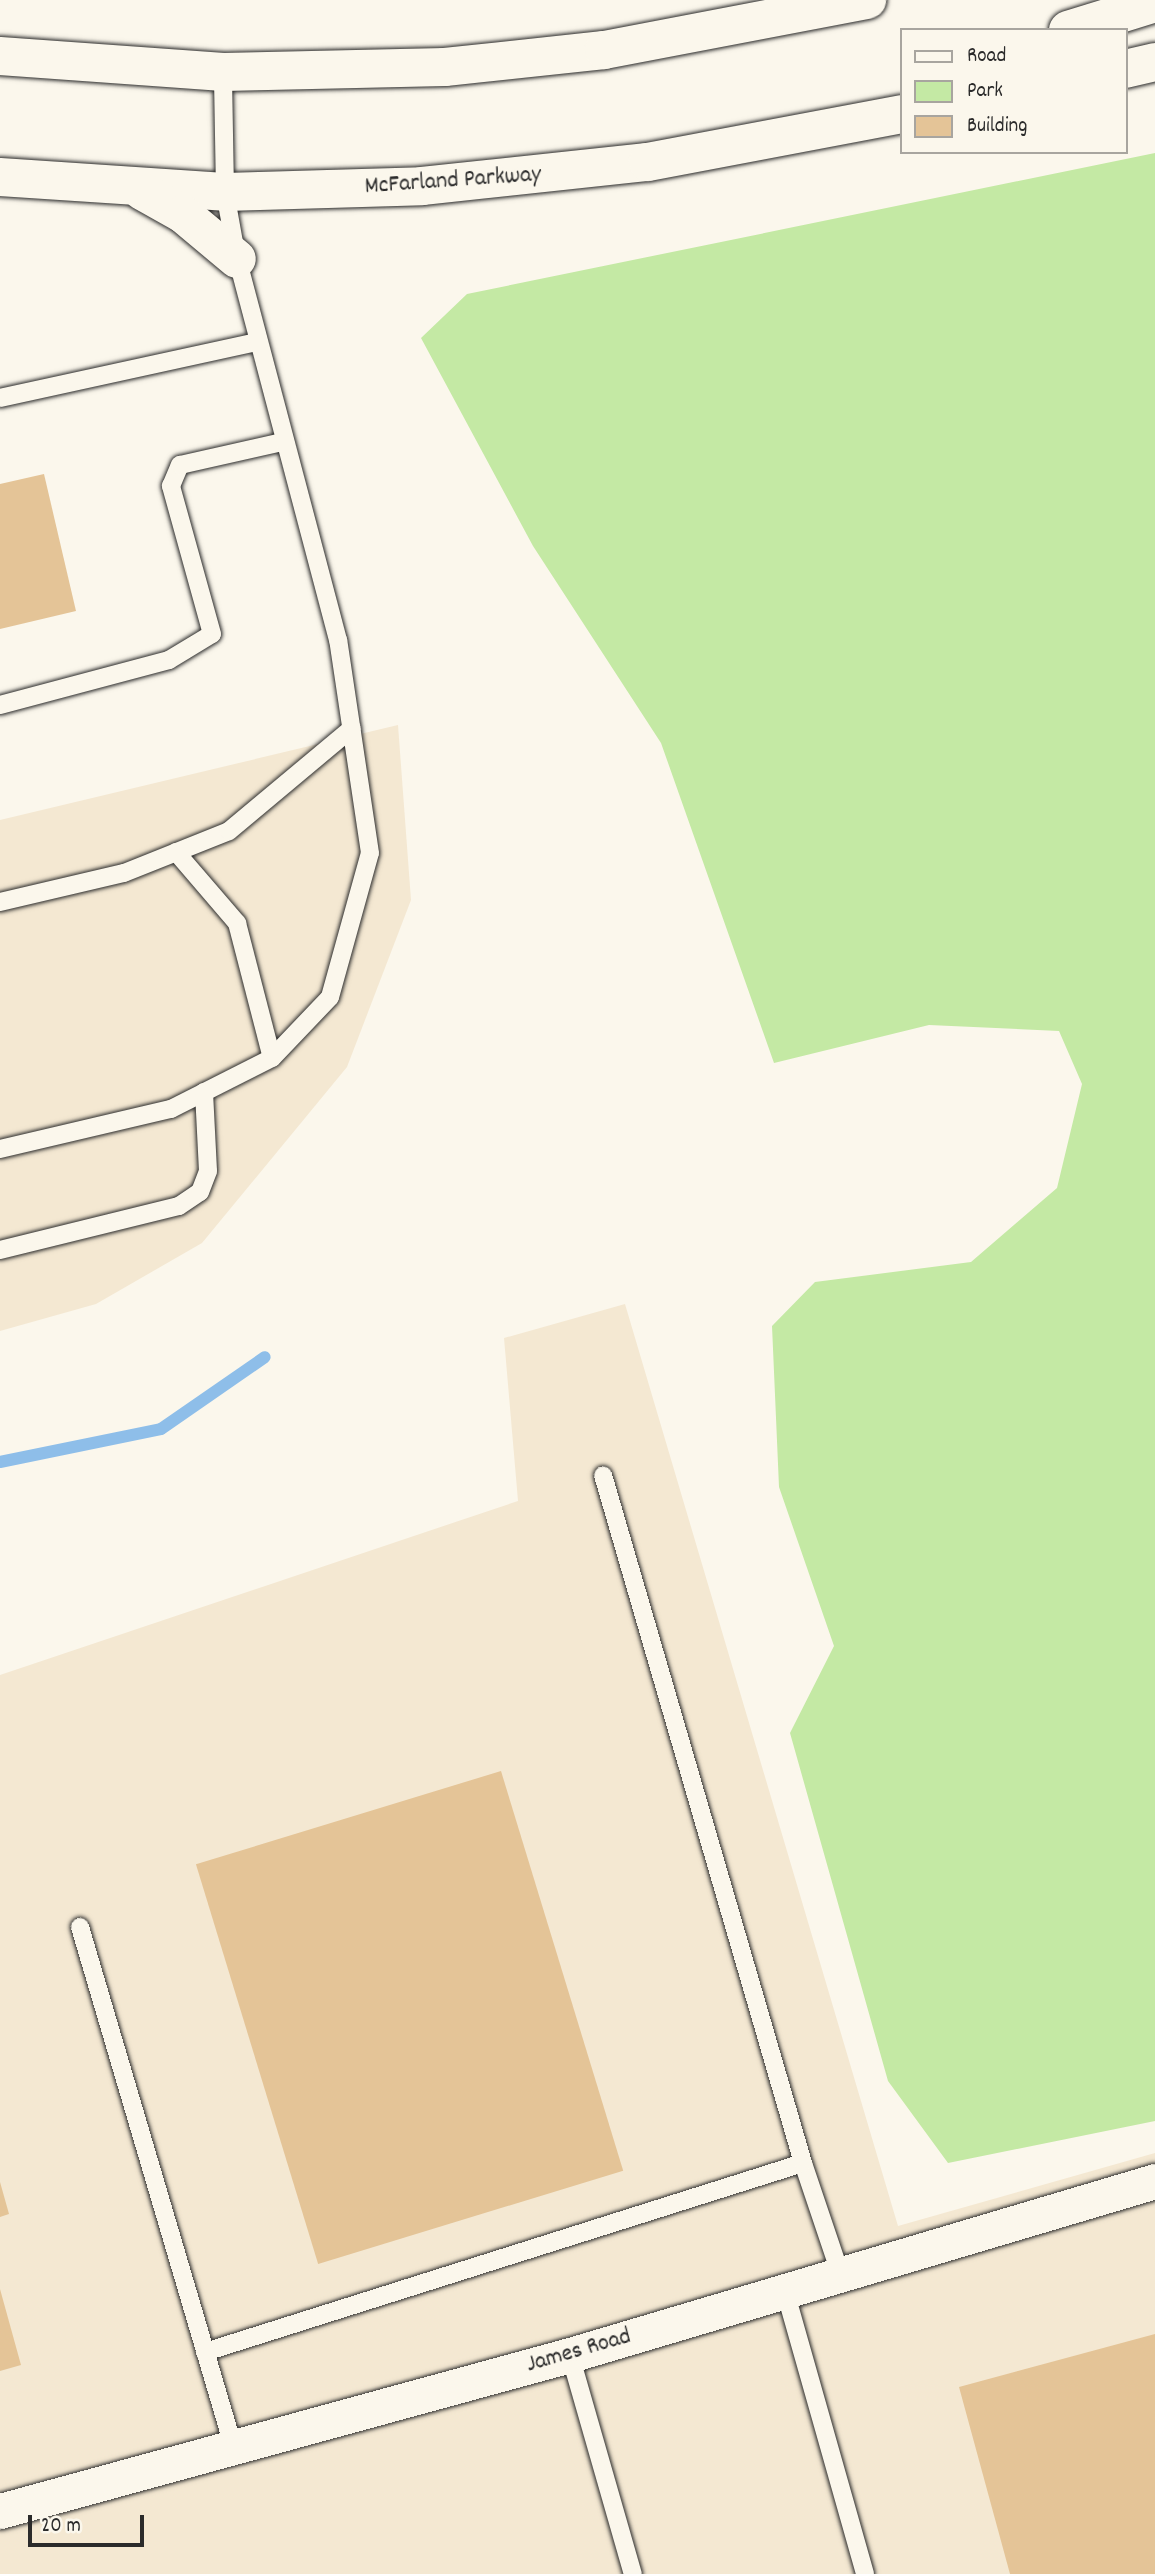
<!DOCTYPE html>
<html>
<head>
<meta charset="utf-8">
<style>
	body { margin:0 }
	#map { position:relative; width:1155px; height:2574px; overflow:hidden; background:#fbf7ec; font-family:Dekko,sans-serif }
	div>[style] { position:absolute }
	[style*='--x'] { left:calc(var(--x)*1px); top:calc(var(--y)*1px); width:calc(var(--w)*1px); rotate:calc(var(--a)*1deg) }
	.built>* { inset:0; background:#f4e8d2 }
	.green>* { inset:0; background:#c4e9a4 }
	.stream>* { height:12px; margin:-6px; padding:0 6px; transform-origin:6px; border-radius:6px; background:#8ebee9 }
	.building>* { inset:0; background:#e4c497; transform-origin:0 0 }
	.roads { filter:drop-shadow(0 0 2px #2b2b2b) drop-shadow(0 0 2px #2b2b2b) }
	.service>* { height:18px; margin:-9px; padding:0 9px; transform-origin:9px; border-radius:9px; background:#fbf7ec }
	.minor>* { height:35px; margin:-17.5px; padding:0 17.5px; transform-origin:17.5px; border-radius:17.5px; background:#fbf7ec }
	.primary>* { height:38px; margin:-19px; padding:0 19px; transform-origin:19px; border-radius:19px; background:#fbf7ec }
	span { translate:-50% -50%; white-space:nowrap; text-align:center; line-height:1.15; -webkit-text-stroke:5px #fbf7ec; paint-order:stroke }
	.street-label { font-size:24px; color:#2b2b2b }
	.legend { position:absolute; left:900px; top:28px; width:228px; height:126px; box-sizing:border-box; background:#fbf7ec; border:2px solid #a8a59f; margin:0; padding:9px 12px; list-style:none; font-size:21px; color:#2b2b2b }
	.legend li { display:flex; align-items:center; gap:14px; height:35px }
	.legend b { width:35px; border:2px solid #a8a59f }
	.scale { position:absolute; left:28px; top:2515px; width:116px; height:32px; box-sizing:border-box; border:4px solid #2b2b2b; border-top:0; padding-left:9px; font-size:21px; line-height:24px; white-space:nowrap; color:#2b2b2b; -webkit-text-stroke:5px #fbf7ec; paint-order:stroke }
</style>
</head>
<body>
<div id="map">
	<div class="built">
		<div style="clip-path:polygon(398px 725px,411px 900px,347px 1067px,202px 1243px,96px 1304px,0 1331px,0 820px)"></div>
		<div style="clip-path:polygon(625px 1304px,898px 2226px,1155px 2153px,1155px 2574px,0 2574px,0 1675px,518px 1501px,504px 1338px)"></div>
	</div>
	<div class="green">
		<div style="clip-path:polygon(1155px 153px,1155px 2121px,948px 2163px,888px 2081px,790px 1733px,834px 1646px,779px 1487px,772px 1326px,815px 1282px,971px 1262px,1057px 1188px,1082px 1084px,1059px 1031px,929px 1025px,774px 1063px,661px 743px,533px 546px,421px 338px,467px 294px)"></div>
	</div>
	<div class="stream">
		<div style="--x:0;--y:1462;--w:164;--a:-11.6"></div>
		<div style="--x:161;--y:1429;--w:126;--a:-34.7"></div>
	</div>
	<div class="building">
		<div style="clip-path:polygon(44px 474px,76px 611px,0 629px,0 484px)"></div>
		<div style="left:501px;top:1771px;width:418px;height:319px;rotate:73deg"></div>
		<div style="clip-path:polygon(0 2182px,9px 2214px,0 2217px)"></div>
		<div style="clip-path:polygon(0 2289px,21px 2365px,0 2371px)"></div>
		<div style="clip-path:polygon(1155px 2334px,1155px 2574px,1010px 2574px,959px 2387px)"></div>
	</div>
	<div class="roads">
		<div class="service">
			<div style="--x:0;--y:398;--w:262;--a:-12.3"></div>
			<div style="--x:0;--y:705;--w:175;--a:-14.9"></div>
			<div style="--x:169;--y:660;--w:50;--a:-31.2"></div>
			<div style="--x:212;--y:634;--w:154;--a:-105.5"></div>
			<div style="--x:171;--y:486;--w:23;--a:-67"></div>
			<div style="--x:180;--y:465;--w:105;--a:-12.7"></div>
			<div style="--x:176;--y:852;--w:94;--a:49.3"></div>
			<div style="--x:237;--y:923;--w:139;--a:75.5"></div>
			<div style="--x:0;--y:902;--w:127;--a:-13.2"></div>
			<div style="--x:124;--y:873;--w:113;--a:-21.8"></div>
			<div style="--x:229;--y:831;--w:160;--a:-39.9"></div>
			<div style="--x:0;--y:1149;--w:176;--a:-13.2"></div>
			<div style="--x:171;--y:1109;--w:113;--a:-26.8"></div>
			<div style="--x:272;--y:1058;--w:84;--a:-46.4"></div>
			<div style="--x:330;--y:997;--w:149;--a:-74.5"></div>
			<div style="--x:370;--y:853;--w:215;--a:-98.5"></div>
			<div style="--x:338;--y:640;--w:394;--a:-104.8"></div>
			<div style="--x:237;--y:259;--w:68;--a:-100.2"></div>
			<div style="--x:225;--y:192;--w:120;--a:-91"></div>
			<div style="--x:0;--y:1250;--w:184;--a:-13.8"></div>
			<div style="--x:179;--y:1206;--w:25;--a:-34"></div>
			<div style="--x:200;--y:1192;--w:22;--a:-69"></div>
			<div style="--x:208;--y:1171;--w:79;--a:-92.9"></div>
			<div style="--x:80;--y:1927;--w:544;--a:73.56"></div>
			<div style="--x:803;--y:2163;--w:116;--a:71.4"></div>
			<div style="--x:785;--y:2291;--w:294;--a:74.2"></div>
			<div style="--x:205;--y:2352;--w:627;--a:-17.54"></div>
			<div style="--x:803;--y:2163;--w:716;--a:-106.21"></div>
			<div style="--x:570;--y:2355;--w:228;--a:74"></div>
		</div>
		<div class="minor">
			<div style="--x:0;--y:2511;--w:591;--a:-15.31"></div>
			<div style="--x:570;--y:2355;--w:610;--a:-16.56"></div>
		</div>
		<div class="primary">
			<div style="--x:1068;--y:30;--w:91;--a:-17.2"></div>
			<div style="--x:0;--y:56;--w:224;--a:4.1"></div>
			<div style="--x:223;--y:72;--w:222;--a:-1.3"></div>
			<div style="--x:445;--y:67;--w:160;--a:-6.1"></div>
			<div style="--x:604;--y:50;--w:268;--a:-10.8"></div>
			<div style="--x:1125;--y:69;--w:31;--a:-13"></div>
			<div style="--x:0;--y:177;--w:225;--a:3.8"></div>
			<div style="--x:225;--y:192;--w:197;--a:-1.7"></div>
			<div style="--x:422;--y:186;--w:227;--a:-6.1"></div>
			<div style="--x:648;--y:162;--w:258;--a:-10.7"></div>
			<div style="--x:142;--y:191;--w:47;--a:29.3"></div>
			<div style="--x:183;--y:214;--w:70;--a:39.8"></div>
		</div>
	</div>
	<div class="street-label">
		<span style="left:453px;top:182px;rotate:-4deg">McFarland Parkway</span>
		<span style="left:579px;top:2352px;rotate:-16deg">James Road</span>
	</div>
	<ul class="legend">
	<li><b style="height:9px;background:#fbf7ec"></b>Road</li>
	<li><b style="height:19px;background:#c4e9a4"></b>Park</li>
	<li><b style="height:19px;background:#e4c497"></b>Building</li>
	</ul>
	<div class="scale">20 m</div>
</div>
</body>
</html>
